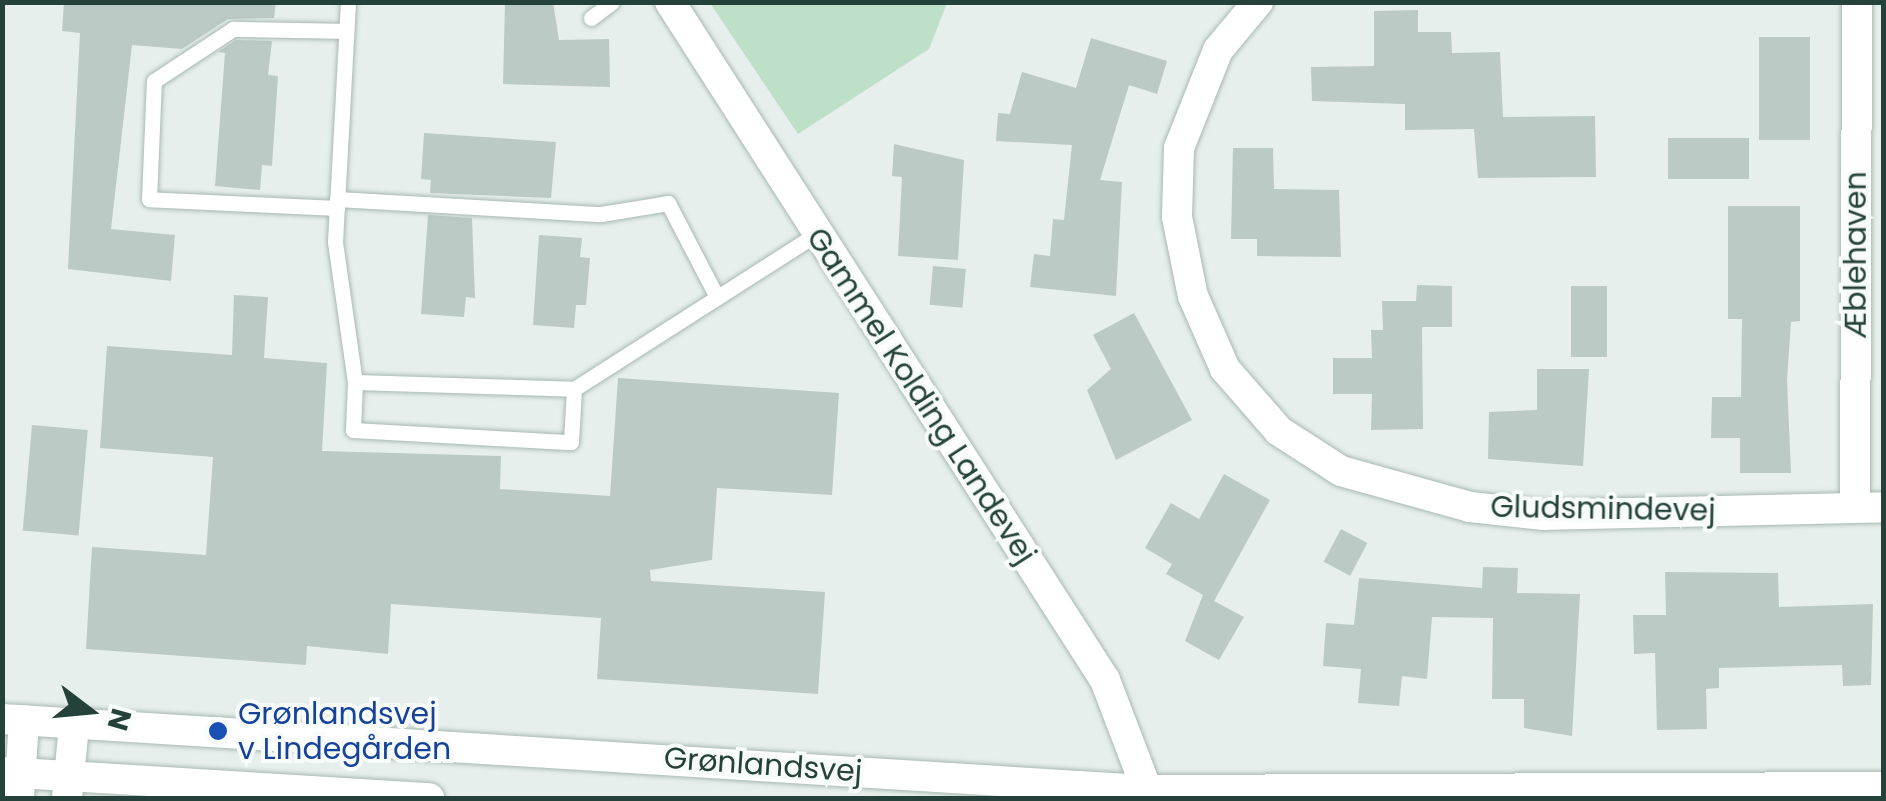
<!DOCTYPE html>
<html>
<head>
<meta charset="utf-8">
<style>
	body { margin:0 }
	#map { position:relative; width:1886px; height:801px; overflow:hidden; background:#e6efeb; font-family:Poppins,sans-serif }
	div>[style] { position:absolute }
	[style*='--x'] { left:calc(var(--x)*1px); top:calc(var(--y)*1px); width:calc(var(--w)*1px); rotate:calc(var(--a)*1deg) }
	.green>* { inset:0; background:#bfe0c8 }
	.building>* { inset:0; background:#bbcac4; transform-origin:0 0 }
	.roads { filter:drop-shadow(0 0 2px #a8b8b2) drop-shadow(0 0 2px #a8b8b2) }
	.service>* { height:15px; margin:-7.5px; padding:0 7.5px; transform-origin:7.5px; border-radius:7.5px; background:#fff }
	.minor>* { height:30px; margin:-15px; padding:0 15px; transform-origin:15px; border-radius:15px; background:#fff }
	.tertiary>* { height:30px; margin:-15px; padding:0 15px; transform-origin:15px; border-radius:15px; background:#fff }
	.dots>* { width:28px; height:28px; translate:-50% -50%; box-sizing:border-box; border:5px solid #f7fbf9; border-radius:50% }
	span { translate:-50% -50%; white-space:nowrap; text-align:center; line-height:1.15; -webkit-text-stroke:8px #f7fbf9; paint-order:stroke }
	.street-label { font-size:30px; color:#24423a }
	.transit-label { font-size:30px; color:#164399 }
	.left { translate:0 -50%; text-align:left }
	.frame { position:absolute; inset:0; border:5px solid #24423a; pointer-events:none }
	.north { position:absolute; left:40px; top:661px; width:100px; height:100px; -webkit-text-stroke:8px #f7fbf9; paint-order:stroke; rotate:106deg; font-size:28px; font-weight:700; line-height:40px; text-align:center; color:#24423a }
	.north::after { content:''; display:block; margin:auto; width:35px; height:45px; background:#24423a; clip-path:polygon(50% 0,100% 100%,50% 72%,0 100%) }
</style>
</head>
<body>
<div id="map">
	<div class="green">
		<div style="clip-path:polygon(710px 3px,947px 3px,929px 49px,798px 134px)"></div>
	</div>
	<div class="building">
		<div style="clip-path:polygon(64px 2px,276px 2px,274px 18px,228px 19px,182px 49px,132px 45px,111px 229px,175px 235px,171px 281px,68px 269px,80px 33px,62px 31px)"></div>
		<div style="clip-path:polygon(505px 2px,553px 2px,559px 40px,609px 39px,610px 87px,503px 84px)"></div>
		<div style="clip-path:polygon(1418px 10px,1418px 32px,1451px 32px,1452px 53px,1500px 52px,1503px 117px,1595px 116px,1596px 177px,1478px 178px,1474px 129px,1405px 130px,1405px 104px,1312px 101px,1311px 67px,1374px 66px,1374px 11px)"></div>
		<div style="left:1759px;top:37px;width:51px;height:103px"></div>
		<div style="clip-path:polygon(1091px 38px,1167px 61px,1157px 94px,1129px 85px,1100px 180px,1122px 182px,1116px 296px,1030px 287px,1034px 254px,1050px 256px,1053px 219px,1064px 220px,1072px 145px,996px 141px,998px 113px,1010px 114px,1022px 72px,1076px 88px)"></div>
		<div style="clip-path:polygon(236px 40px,272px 41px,268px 75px,278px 76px,272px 166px,262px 165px,260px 190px,215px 186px,225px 53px,218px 52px)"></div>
		<div style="clip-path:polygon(424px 133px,556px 142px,551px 198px,430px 193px,431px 180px,421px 179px)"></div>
		<div style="left:1668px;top:138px;width:81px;height:41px"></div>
		<div style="clip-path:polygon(894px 144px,964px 160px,958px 260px,898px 256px,902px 177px,892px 176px)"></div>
		<div style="clip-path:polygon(1233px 148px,1273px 148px,1274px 189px,1339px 190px,1341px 257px,1257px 256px,1257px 239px,1231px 239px)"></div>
		<div style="clip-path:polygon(1728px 206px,1800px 206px,1800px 321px,1791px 322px,1787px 380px,1791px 473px,1740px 473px,1740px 438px,1711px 438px,1712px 397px,1741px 397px,1742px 319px,1728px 319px)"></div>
		<div style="clip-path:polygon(428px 215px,472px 218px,475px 298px,466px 297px,464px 317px,421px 314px)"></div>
		<div style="clip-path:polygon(539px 235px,582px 238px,580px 257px,590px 258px,586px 305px,576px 305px,574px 328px,533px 325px)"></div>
		<div style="left:933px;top:266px;width:33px;height:39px;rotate:5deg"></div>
		<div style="clip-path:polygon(1417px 285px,1452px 286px,1452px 327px,1422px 327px,1423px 429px,1371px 430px,1372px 394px,1333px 394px,1333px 358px,1372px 358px,1371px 330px,1383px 330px,1382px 301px,1416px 301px)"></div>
		<div style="left:1571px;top:286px;width:36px;height:71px"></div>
		<div style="clip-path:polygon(234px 295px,268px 297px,264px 358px,327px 363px,322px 451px,501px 456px,500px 489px,610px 496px,618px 378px,839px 393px,832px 495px,717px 488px,712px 560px,650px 570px,651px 581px,825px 592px,818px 694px,597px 679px,601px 618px,391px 604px,388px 654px,307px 646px,306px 665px,86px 649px,92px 547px,206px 555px,213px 457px,100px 448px,107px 346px,232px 355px)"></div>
		<div style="clip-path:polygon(1134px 313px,1192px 420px,1116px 460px,1087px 390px,1111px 369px,1093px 335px)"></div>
		<div style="clip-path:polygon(1537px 369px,1589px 369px,1583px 466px,1488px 459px,1489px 412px,1537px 410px)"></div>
		<div style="left:32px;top:425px;width:56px;height:106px;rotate:5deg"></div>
		<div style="clip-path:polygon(1224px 474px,1270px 500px,1214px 601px,1244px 617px,1219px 660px,1185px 641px,1203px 595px,1166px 574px,1172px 564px,1145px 548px,1171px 503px,1199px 519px)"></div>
		<div style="left:1341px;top:529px;width:30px;height:37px;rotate:28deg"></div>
		<div style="clip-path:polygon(1483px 567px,1518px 568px,1517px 593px,1580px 594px,1572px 736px,1524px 728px,1524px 699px,1492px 699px,1493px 618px,1432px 617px,1427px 679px,1402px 676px,1399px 706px,1358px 703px,1361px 669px,1323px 666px,1326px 623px,1354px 625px,1359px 578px,1482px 588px)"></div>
		<div style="clip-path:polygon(1665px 572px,1778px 573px,1779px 607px,1873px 604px,1871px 685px,1843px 686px,1842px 665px,1719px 668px,1719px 688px,1706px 689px,1707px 729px,1657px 730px,1655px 653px,1634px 654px,1633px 615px,1666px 615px)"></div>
	</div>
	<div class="roads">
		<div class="service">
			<div style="--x:348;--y:2;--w:240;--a:93.1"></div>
			<div style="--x:335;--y:242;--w:141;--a:81.9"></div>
			<div style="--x:355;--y:382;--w:48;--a:92.4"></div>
			<div style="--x:353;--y:430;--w:218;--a:3.2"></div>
			<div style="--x:571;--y:442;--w:53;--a:-86.8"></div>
			<div style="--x:574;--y:389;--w:286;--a:-32.6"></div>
			<div style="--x:591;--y:18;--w:26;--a:-37"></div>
			<div style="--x:337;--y:199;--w:264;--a:3.3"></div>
			<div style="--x:601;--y:214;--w:68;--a:-9.3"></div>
			<div style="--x:668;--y:203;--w:106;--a:62.5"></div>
			<div style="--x:337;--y:208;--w:188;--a:-177.3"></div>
			<div style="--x:149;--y:199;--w:118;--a:-87.6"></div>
			<div style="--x:154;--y:81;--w:95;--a:-33.4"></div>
			<div style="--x:233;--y:29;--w:113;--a:1"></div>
			<div style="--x:355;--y:382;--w:219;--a:1.8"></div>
		</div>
		<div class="minor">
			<div style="--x:670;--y:2;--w:806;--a:57.32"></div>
			<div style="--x:1105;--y:680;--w:126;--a:69.1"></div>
			<div style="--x:1258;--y:2;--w:62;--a:129.8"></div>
			<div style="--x:1218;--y:50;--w:105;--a:111.7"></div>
			<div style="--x:1179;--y:148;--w:69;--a:91.7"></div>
			<div style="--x:1177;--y:217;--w:81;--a:78.6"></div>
			<div style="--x:1193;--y:296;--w:80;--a:66.3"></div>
			<div style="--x:1225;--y:369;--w:82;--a:48.9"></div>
			<div style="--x:1279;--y:431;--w:74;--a:32.8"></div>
			<div style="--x:1341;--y:471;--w:134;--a:15.6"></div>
			<div style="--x:1470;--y:507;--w:74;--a:6.2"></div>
			<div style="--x:1544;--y:515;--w:340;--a:-1.3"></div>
			<div style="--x:1855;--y:508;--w:506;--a:-89.77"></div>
		</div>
		<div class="tertiary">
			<div style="--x:2;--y:719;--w:1144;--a:3.56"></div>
			<div style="--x:1144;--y:790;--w:740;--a:-0.23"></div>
			<div style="--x:2;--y:772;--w:428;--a:3.5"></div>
			<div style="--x:19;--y:798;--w:78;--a:-86.3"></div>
			<div style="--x:67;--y:798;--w:73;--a:-84.5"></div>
		</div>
	</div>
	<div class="dots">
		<div style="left:218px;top:731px;background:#1a4fb4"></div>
	</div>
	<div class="street-label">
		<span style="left:1856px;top:255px;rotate:-90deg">Æblehaven</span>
		<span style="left:921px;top:396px;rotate:57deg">Gammel Kolding Landevej</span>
		<span style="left:1603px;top:509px;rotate:1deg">Gludsmindevej</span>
		<span style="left:763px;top:765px;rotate:4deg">Grønlandsvej</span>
	</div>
	<div class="transit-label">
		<span class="left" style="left:238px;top:731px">Grønlandsvej<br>v Lindegården</span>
	</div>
	<div class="frame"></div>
	<div class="north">N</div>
</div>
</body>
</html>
